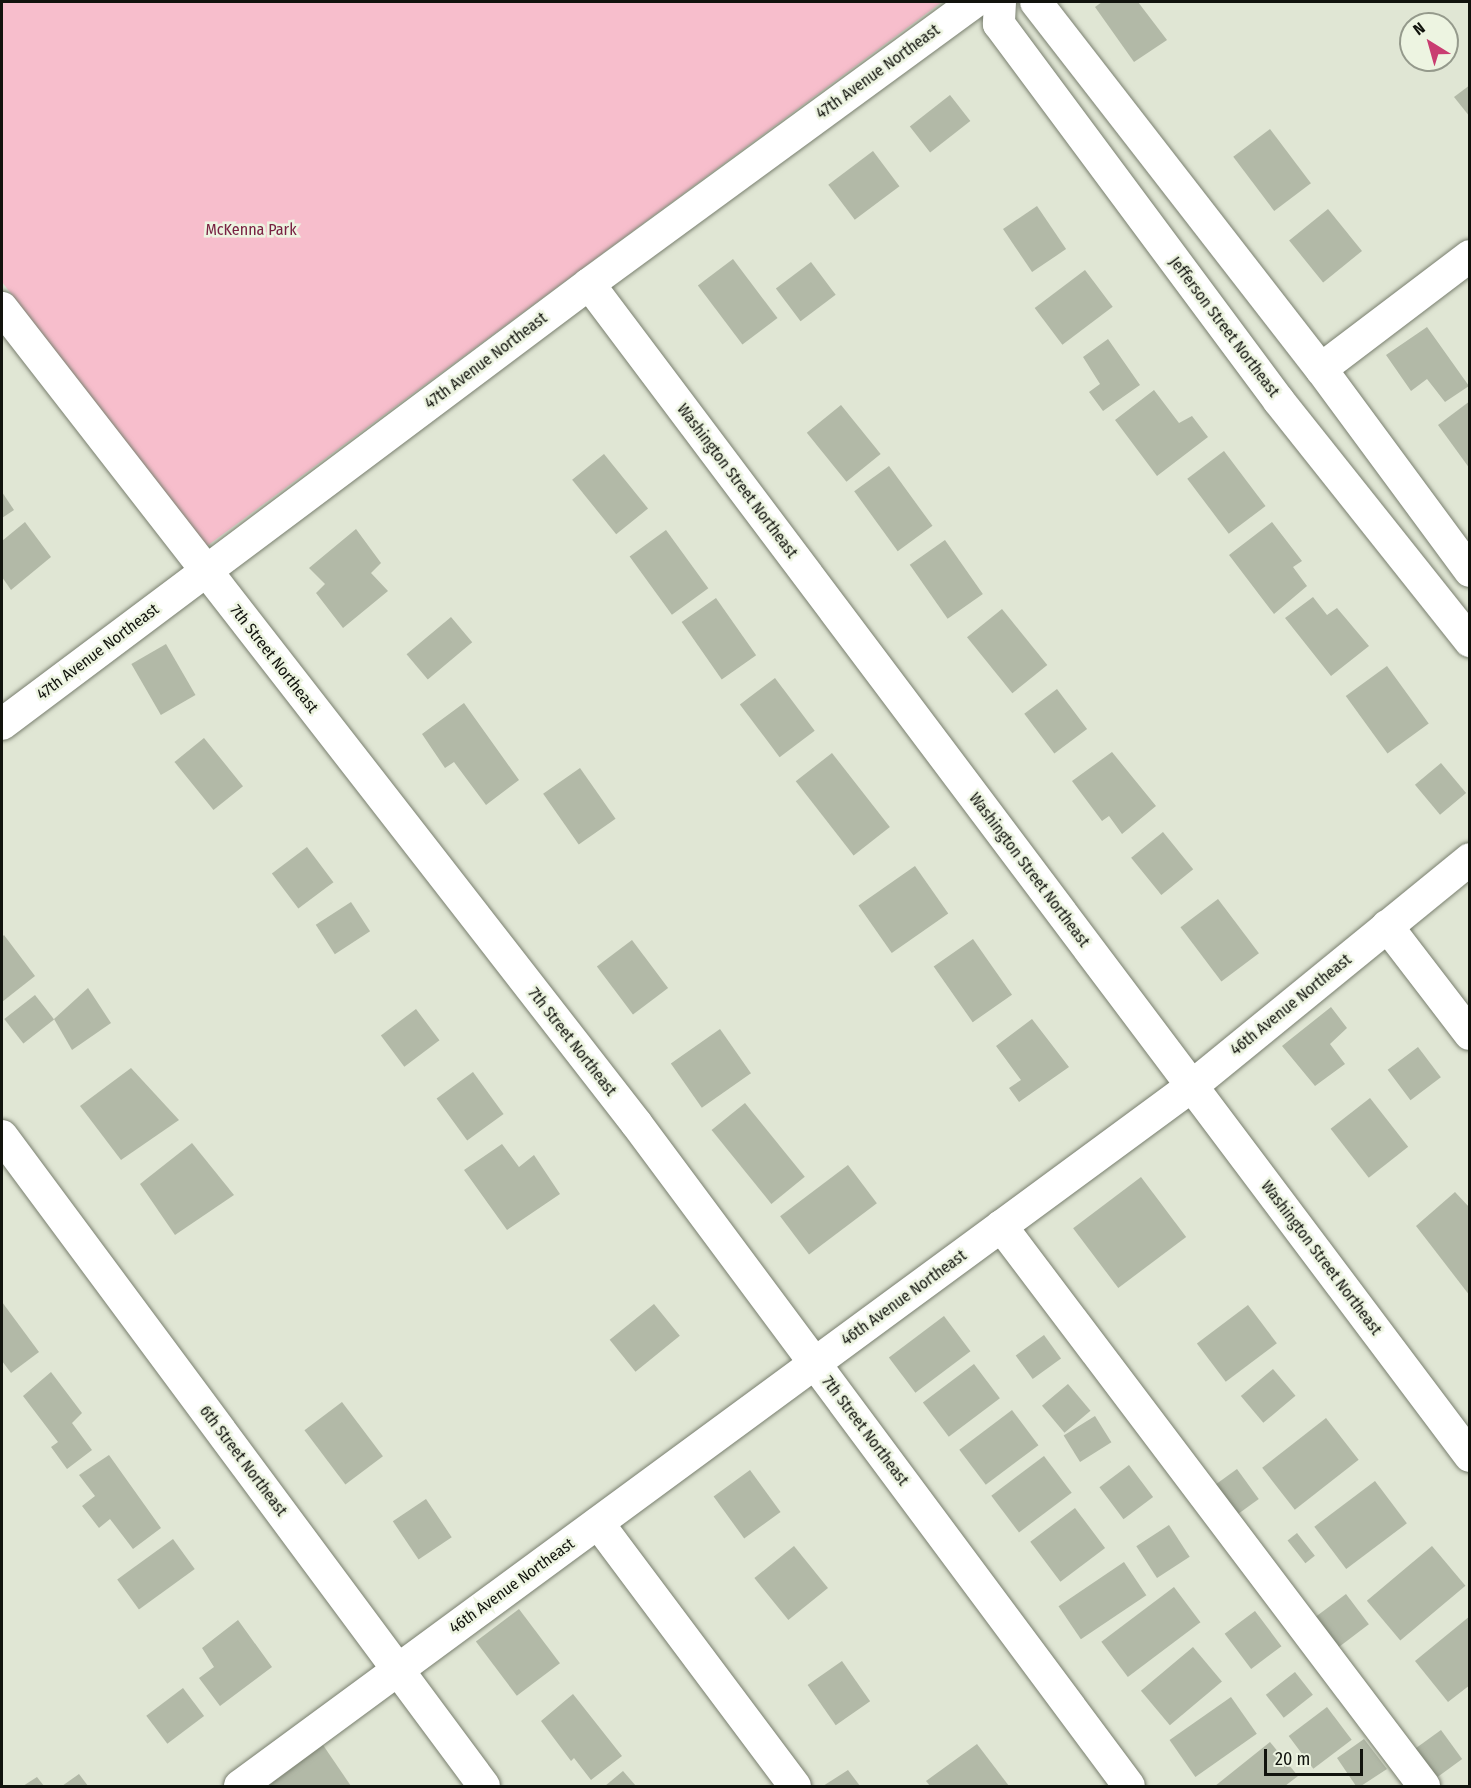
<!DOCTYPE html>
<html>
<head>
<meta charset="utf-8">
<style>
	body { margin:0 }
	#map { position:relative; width:1471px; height:1788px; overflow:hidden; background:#e0e6d4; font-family:"Fira Sans Condensed",sans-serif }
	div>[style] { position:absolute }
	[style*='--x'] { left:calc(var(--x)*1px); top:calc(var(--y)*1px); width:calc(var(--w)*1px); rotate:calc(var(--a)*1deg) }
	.green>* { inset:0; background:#f7becc }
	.building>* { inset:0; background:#b2b9a7; transform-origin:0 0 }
	.roads { filter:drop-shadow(0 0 2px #797f6f) drop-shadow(0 0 2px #797f6f) }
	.minor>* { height:32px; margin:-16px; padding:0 16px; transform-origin:16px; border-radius:16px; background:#fff }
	span { translate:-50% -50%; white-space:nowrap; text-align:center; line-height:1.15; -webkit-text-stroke:5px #edf4e1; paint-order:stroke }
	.street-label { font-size:16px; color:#11130d }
	.park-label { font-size:16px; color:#782141 }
	.frame { position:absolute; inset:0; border:3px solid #11130d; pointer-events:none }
	.north { position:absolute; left:1399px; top:12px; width:60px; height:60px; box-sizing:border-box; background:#edf4e1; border:2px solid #959a8c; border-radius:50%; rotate:323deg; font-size:16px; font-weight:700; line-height:24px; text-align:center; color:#11130d }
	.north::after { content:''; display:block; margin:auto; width:21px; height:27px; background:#c93d71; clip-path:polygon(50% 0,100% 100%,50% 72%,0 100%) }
	.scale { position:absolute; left:1264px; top:1749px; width:99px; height:27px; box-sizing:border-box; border:3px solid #11130d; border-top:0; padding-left:8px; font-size:18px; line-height:21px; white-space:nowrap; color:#11130d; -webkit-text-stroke:4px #edf4e1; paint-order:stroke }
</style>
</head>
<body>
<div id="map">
	<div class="green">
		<div style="clip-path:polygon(2px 2px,942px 2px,207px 546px,2px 282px)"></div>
	</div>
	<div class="building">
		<div style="clip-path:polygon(1102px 2px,1138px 2px,1167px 40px,1134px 62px,1095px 7px)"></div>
		<div style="clip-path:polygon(1470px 85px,1470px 117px,1454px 97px)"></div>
		<div style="left:950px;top:95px;width:33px;height:51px;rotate:52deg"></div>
		<div style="left:1270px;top:129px;width:68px;height:46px;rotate:53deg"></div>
		<div style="left:873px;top:151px;width:44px;height:56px;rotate:53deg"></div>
		<div style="left:1037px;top:206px;width:52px;height:41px;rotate:56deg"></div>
		<div style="left:1328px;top:209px;width:54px;height:50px;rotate:51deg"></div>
		<div style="left:733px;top:259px;width:74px;height:44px;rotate:53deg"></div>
		<div style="left:811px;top:262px;width:41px;height:44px;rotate:53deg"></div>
		<div style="left:1085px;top:270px;width:46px;height:63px;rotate:53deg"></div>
		<div style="clip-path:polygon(1427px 327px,1469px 386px,1445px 402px,1427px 379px,1411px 391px,1386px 355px)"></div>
		<div style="clip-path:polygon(1108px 339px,1140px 385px,1103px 411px,1089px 392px,1100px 384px,1083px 357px)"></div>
		<div style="clip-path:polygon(1154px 390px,1179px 423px,1192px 416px,1208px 437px,1157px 476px,1115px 420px)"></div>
		<div style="clip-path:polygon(1470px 401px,1470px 469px,1438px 425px)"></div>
		<div style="left:841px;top:405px;width:63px;height:44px;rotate:51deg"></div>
		<div style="left:1224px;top:451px;width:69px;height:46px;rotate:53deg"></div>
		<div style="left:604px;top:454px;width:70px;height:41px;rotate:51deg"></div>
		<div style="left:889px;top:466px;width:74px;height:43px;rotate:54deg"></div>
		<div style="clip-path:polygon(2px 492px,14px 510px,2px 518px)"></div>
		<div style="clip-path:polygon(25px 522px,51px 557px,11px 590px,2px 577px,2px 541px)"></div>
		<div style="clip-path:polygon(1272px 522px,1302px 561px,1293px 567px,1307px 586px,1274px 614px,1229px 555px)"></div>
		<div style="clip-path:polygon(356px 529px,381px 563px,371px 573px,388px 591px,343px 628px,316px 593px,325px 584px,309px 568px)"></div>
		<div style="left:666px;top:530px;width:72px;height:45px;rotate:54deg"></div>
		<div style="left:945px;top:540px;width:66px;height:43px;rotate:55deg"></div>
		<div style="clip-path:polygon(1313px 597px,1327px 615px,1337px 608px,1369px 646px,1331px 676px,1285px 618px)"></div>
		<div style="left:716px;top:598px;width:70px;height:42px;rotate:55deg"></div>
		<div style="left:1002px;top:609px;width:72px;height:45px;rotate:51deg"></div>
		<div style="left:451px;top:617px;width:33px;height:58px;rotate:50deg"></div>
		<div style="left:166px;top:644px;width:59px;height:40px;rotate:60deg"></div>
		<div style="left:1387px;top:666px;width:71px;height:51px;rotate:54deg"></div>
		<div style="left:775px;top:678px;width:66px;height:44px;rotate:53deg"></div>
		<div style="left:1057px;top:689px;width:50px;height:41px;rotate:53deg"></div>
		<div style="clip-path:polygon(464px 703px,519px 780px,486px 805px,454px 762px,445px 768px,422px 734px)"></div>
		<div style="left:204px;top:738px;width:62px;height:38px;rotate:51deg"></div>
		<div style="clip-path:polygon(1112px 752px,1156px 806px,1122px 834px,1109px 816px,1102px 821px,1072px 781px)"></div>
		<div style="left:832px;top:753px;width:94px;height:46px;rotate:52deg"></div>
		<div style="left:1441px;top:763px;width:39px;height:34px;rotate:50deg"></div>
		<div style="left:580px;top:768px;width:62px;height:45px;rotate:55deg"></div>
		<div style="left:1163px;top:832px;width:48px;height:41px;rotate:51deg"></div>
		<div style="left:307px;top:847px;width:44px;height:44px;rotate:53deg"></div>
		<div style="left:915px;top:866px;width:58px;height:69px;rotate:55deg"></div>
		<div style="left:1218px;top:899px;width:68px;height:47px;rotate:53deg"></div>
		<div style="left:351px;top:902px;width:35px;height:42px;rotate:57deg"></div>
		<div style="clip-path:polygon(4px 935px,35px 976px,2px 1002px,2px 937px)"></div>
		<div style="left:973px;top:939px;width:68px;height:48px;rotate:55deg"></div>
		<div style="left:632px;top:940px;width:60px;height:44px;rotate:53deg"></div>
		<div style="clip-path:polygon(88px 988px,111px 1023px,72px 1050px,54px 1019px)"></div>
		<div style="left:35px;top:995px;width:31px;height:39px;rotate:52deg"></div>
		<div style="clip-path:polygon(1331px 1007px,1347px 1028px,1330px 1044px,1345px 1064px,1315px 1086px,1282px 1046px)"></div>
		<div style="left:416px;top:1009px;width:39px;height:44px;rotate:53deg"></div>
		<div style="clip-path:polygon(1032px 1019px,1069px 1067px,1019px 1102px,1009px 1088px,1021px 1080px,996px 1046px)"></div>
		<div style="left:720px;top:1029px;width:54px;height:60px;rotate:55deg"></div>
		<div style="left:1418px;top:1047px;width:38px;height:38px;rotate:53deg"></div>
		<div style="clip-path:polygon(131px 1068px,179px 1120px,121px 1160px,80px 1106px)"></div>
		<div style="left:473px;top:1072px;width:52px;height:45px;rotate:54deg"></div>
		<div style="left:1370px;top:1098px;width:62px;height:50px;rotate:52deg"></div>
		<div style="left:745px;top:1103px;width:95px;height:43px;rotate:51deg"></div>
		<div style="clip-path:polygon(192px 1143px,234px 1195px,175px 1235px,140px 1184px)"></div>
		<div style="clip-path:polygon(502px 1144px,519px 1167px,534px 1155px,560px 1194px,507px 1230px,464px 1170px)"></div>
		<div style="left:848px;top:1165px;width:48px;height:85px;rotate:53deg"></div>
		<div style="left:1141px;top:1177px;width:75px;height:85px;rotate:53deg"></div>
		<div style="clip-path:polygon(1455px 1192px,1470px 1208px,1470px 1296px,1416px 1226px)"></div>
		<div style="clip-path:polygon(2px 1302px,39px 1352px,11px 1373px,2px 1361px)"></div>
		<div style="left:654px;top:1304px;width:41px;height:57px;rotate:51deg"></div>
		<div style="left:1248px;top:1305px;width:48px;height:64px;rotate:53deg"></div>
		<div style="left:944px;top:1316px;width:44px;height:69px;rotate:53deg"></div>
		<div style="left:1044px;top:1335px;width:29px;height:35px;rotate:54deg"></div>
		<div style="left:974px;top:1364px;width:43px;height:64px;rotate:53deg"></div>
		<div style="left:1273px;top:1369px;width:35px;height:42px;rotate:50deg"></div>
		<div style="clip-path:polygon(51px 1372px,82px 1413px,72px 1423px,92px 1450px,67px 1469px,51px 1447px,58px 1442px,23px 1396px)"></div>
		<div style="left:1068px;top:1384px;width:35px;height:34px;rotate:50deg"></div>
		<div style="left:342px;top:1402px;width:68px;height:47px;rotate:53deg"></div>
		<div style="left:1012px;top:1410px;width:44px;height:66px;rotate:53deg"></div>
		<div style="left:1095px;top:1416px;width:31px;height:37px;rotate:58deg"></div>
		<div style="left:1326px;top:1418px;width:53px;height:81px;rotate:52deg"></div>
		<div style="clip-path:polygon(109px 1455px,161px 1528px,133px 1549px,110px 1519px,99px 1528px,82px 1506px,95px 1496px,79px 1475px)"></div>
		<div style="left:1044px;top:1456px;width:46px;height:66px;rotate:53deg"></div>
		<div style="left:1129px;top:1465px;width:40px;height:37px;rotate:53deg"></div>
		<div style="left:1237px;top:1469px;width:37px;height:38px;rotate:54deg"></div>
		<div style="left:750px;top:1470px;width:52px;height:45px;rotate:54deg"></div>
		<div style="left:1375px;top:1481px;width:53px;height:76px;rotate:53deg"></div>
		<div style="left:426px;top:1499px;width:46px;height:40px;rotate:56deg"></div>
		<div style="left:1075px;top:1508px;width:50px;height:56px;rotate:53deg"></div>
		<div style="left:1169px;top:1525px;width:38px;height:39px;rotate:57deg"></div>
		<div style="left:1297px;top:1533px;width:29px;height:12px;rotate:52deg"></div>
		<div style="left:173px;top:1539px;width:37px;height:69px;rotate:54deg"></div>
		<div style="left:794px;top:1546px;width:54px;height:51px;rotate:51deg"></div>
		<div style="left:1432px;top:1546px;width:52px;height:85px;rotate:50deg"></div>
		<div style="left:1124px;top:1562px;width:40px;height:79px;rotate:56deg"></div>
		<div style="left:1174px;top:1587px;width:44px;height:91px;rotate:53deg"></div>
		<div style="left:1346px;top:1594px;width:38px;height:52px;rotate:53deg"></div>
		<div style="left:519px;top:1609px;width:68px;height:54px;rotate:53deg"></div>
		<div style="left:1255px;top:1611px;width:44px;height:38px;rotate:53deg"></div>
		<div style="clip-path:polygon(1470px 1616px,1470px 1685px,1448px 1702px,1415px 1661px)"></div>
		<div style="clip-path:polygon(238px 1620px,272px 1667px,220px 1706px,199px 1678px,214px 1667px,202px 1648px)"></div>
		<div style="left:1193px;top:1647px;width:45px;height:68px;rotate:50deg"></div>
		<div style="left:842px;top:1661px;width:49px;height:42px;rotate:55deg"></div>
		<div style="left:1295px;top:1672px;width:29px;height:37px;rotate:52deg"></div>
		<div style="left:183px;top:1688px;width:35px;height:46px;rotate:53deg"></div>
		<div style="clip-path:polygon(573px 1694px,622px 1756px,591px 1780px,574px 1758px,571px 1761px,541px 1721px)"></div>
		<div style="left:1231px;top:1697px;width:45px;height:75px;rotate:55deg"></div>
		<div style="left:1327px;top:1707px;width:41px;height:48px;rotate:53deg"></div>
		<div style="left:1441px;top:1730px;width:36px;height:41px;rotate:54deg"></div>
		<div style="clip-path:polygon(1364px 1739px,1387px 1769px,1361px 1786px,1356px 1786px,1337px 1758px)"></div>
		<div style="clip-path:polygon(1270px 1742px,1298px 1776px,1285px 1786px,1215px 1786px)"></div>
		<div style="clip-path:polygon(977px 1744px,1009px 1786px,930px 1786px,926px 1781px)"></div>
		<div style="clip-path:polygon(323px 1745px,351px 1786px,268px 1786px)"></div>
		<div style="clip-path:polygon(848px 1770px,860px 1786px,823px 1786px)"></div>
		<div style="clip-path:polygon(623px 1771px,636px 1786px,605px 1786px)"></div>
		<div style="clip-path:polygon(79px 1774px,88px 1786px,62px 1786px)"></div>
		<div style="clip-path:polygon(37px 1777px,44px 1786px,23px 1786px)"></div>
	</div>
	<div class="roads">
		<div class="minor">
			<div style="--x:1000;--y:2;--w:22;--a:93"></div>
			<div style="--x:999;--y:24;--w:470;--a:53.4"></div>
			<div style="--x:1279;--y:401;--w:307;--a:51.5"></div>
			<div style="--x:1036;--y:2;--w:465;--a:52.2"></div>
			<div style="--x:1321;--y:369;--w:251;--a:53.6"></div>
			<div style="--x:589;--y:284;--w:1466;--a:53.07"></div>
			<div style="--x:2;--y:308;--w:1033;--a:52.12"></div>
			<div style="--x:636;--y:1123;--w:826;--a:53.37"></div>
			<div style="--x:1321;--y:369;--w:187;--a:-37.2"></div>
			<div style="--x:2;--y:724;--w:734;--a:-36.85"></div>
			<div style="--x:589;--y:284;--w:477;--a:-36.2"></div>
			<div style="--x:1387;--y:926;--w:136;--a:52.5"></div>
			<div style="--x:2;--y:1136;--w:809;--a:53.44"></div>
			<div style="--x:1001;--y:1226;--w:702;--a:52.93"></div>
			<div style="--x:598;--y:1523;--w:329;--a:53.2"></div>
			<div style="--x:240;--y:1786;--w:1182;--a:-36.33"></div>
			<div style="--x:1192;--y:1086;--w:359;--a:-39.2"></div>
		</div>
	</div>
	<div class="street-label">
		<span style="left:878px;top:72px;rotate:-36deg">47th Avenue Northeast</span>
		<span style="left:1224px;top:327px;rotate:53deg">Jefferson Street Northeast</span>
		<span style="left:486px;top:361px;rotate:-37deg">47th Avenue Northeast</span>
		<span style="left:737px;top:481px;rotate:53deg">Washington Street Northeast</span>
		<span style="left:98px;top:652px;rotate:-37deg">47th Avenue Northeast</span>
		<span style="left:274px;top:659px;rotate:52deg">7th Street Northeast</span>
		<span style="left:1029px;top:870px;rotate:53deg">Washington Street Northeast</span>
		<span style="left:1291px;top:1005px;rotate:-39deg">46th Avenue Northeast</span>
		<span style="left:572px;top:1042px;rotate:52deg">7th Street Northeast</span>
		<span style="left:1321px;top:1258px;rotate:53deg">Washington Street Northeast</span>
		<span style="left:904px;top:1298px;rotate:-36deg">46th Avenue Northeast</span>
		<span style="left:865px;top:1431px;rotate:53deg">7th Street Northeast</span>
		<span style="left:243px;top:1461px;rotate:53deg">6th Street Northeast</span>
		<span style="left:512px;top:1586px;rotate:-36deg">46th Avenue Northeast</span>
	</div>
	<div class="park-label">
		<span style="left:251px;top:230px">McKenna Park</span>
	</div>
	<div class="frame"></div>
	<div class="north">N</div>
	<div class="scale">20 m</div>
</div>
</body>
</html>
